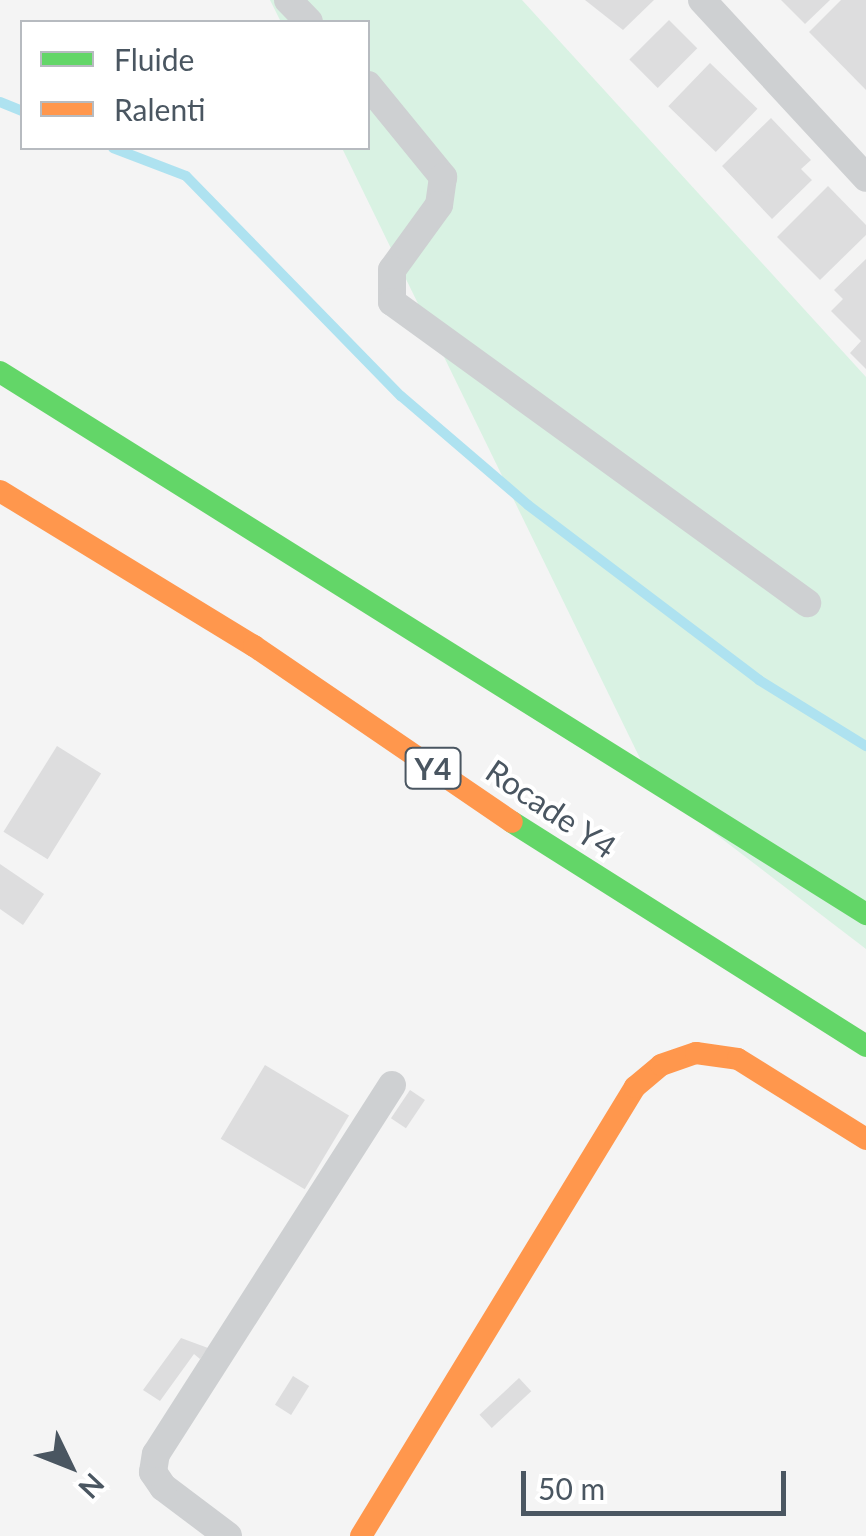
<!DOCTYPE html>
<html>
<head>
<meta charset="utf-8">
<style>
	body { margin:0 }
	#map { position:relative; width:866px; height:1536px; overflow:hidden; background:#f4f4f4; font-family:Lato,sans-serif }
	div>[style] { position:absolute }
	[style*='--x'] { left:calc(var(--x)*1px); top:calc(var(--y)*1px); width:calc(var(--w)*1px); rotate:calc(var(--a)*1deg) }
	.green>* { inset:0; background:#d9f2e3 }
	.stream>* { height:10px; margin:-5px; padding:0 5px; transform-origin:5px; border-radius:5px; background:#aee2f0 }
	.building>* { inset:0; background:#ddddde; transform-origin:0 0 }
	.street>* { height:28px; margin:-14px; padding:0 14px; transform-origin:14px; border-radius:14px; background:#ced0d2 }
	.fast>* { height:22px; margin:-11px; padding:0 11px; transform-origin:11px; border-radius:11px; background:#63d668 }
	.slow>* { height:22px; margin:-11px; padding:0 11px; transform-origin:11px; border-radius:11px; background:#ff974d }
	span { translate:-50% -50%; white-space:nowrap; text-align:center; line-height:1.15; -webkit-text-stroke:8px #fff; paint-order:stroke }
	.shield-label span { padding:2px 8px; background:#fff; border:2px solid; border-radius:8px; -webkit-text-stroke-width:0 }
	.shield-label { font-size:30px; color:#4a5661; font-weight:700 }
	.street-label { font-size:32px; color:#4a5661 }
	.legend { position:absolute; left:20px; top:20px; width:350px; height:130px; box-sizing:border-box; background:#fff; border:2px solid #b7bbc0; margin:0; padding:12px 18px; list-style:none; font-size:30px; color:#4a5661 }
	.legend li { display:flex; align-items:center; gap:20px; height:50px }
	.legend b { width:50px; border:2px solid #b7bbc0 }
	.north { position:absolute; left:20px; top:1416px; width:100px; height:100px; -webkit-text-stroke:8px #fff; paint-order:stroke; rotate:133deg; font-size:28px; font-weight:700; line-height:40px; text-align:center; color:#4a5661 }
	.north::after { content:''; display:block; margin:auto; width:35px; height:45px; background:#4a5661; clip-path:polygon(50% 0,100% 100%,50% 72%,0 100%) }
	.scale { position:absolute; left:521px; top:1471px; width:265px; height:45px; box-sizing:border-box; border:5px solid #4a5661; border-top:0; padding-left:12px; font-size:30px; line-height:35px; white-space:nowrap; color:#4a5661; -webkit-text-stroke:8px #fff; paint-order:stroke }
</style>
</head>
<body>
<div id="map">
	<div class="green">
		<div style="clip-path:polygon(270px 0,522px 0,866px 377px,866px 949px,654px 787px,342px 148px,368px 148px,368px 22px,281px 22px)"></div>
	</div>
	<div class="stream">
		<div style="--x:0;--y:102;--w:24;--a:22"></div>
		<div style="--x:113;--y:148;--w:78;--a:21"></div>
		<div style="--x:186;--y:176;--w:308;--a:45.7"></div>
		<div style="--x:401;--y:396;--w:167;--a:40.6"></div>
		<div style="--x:528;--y:505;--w:290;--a:37.1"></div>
		<div style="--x:759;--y:680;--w:126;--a:31.7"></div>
	</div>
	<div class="building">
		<div style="clip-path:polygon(585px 0,654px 0,623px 30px)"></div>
		<div style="clip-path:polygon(781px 0,830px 0,805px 24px)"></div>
		<div style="clip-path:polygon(841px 0,866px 0,866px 90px,809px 32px)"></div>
		<div style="left:669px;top:20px;width:40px;height:56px;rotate:45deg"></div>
		<div style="left:710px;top:63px;width:66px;height:60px;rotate:44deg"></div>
		<div style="clip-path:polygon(771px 118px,811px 160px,801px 169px,812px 180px,772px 219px,722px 166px)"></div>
		<div style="clip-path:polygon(828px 186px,866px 225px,866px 235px,820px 280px,777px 237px)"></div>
		<div style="clip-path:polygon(866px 259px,866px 369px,850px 353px,861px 341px,831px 311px,843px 299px,834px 290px)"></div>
		<div style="left:57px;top:746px;width:52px;height:101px;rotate:32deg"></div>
		<div style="clip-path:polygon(0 864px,44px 894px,23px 925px,0 909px)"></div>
		<div style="left:265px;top:1065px;width:98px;height:86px;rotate:31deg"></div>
		<div style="left:410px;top:1090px;width:18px;height:34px;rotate:34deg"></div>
		<div style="clip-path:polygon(181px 1338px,208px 1348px,200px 1359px,194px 1354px,160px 1401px,143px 1390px)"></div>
		<div style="left:293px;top:1376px;width:19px;height:34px;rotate:32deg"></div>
		<div style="left:519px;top:1378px;width:18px;height:54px;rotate:47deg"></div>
	</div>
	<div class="street">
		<div style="--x:288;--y:0;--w:30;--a:46"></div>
		<div style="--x:702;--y:0;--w:242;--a:47.3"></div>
		<div style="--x:368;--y:85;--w:119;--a:50.8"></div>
		<div style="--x:443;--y:177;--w:28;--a:98"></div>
		<div style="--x:439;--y:205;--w:80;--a:125.9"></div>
		<div style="--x:392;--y:270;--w:32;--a:90"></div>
		<div style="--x:392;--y:302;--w:513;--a:35.95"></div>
		<div style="--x:228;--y:1536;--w:81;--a:-143"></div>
		<div style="--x:163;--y:1487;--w:18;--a:-124"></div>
		<div style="--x:153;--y:1472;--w:18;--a:-81"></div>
		<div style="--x:156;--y:1454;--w:438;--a:-57.4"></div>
	</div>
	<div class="fast">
		<div style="--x:0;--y:372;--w:1022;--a:32.04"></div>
		<div style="--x:512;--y:822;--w:419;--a:32.3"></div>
	</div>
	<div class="slow">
		<div style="--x:0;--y:491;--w:298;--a:31.4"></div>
		<div style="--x:254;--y:646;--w:312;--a:34.3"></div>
		<div style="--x:361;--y:1536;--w:526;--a:-58.61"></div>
		<div style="--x:635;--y:1087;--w:34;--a:-40"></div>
		<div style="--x:661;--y:1065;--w:37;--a:-19"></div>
		<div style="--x:696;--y:1053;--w:42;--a:8.1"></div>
		<div style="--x:738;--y:1059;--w:151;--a:32"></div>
	</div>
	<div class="shield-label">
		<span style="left:433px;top:768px">Y4</span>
	</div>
	<div class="street-label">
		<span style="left:551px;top:809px;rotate:34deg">Rocade Y4</span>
	</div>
	<ul class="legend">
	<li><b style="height:12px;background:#63d668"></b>Fluide</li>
	<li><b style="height:12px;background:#ff974d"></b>Ralenti</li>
	</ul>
	<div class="north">N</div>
	<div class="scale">50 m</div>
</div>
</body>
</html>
